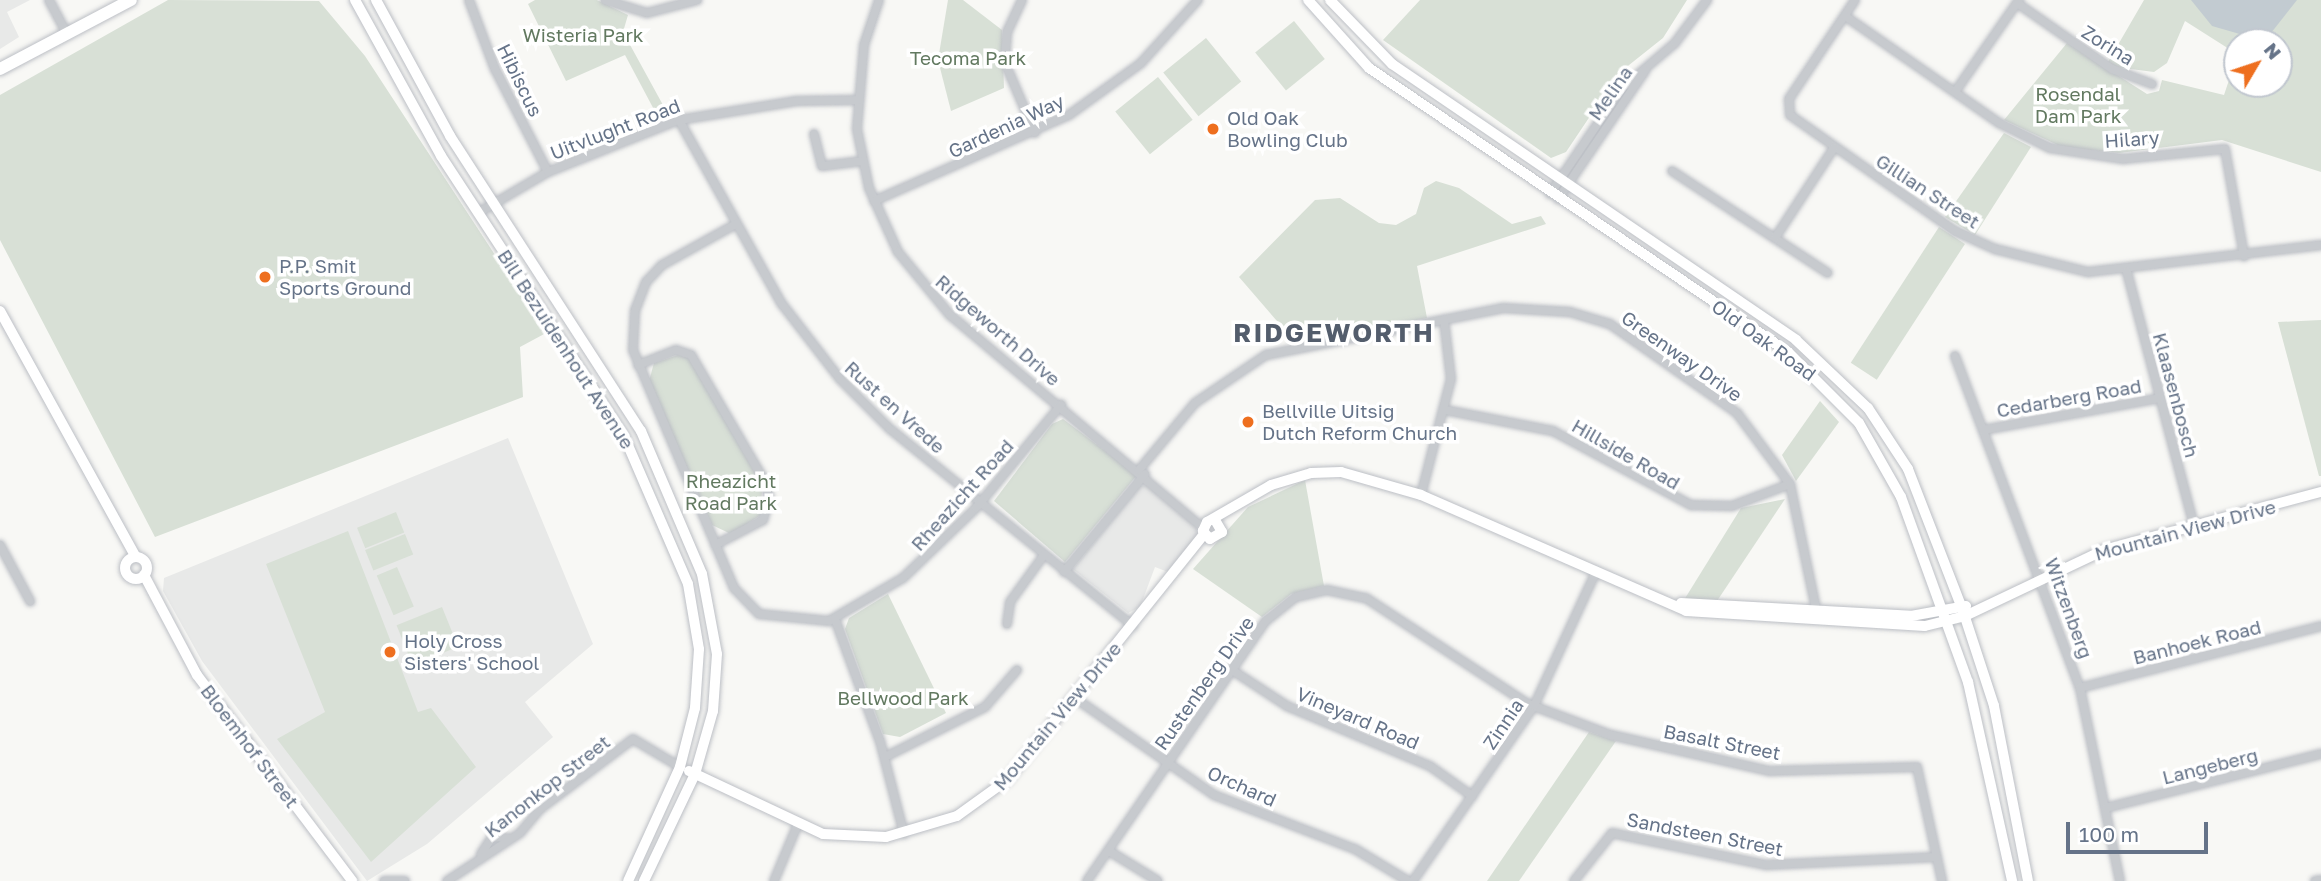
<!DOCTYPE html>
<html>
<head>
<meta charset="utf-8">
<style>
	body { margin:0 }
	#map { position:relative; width:2321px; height:881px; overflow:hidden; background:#f8f8f5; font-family:"Golos Text",sans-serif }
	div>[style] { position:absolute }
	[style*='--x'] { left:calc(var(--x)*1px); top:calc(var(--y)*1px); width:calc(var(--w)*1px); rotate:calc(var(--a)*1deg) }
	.built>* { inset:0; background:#e8e9e8 }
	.green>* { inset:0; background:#d8e0d6; transform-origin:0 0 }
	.water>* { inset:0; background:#c2cbd1 }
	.roads { filter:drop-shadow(0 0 2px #bcbfc5) drop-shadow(0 0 2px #bcbfc5) }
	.street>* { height:8px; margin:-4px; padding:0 4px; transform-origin:4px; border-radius:4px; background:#c7cace }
	.secondary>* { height:10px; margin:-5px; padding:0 5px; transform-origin:5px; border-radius:5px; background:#fff }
	.secondary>.ring { margin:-5px; padding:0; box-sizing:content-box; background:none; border:10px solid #fff; border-radius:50% }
	.primary>* { height:12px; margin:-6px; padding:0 6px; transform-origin:6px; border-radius:6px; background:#fff }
	.dots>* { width:19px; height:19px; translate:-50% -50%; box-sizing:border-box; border:4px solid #fff; border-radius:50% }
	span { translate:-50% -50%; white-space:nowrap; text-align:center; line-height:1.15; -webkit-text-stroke:7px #fff; paint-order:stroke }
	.park-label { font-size:19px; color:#627960 }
	.street-label { font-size:19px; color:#657388 }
	.poi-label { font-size:19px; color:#657388 }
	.left { translate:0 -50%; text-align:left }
	.district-label { font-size:26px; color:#535d6c; font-weight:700; letter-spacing:2px }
	.north { position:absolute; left:2223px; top:28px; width:70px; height:70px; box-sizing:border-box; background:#fff; border:2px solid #c1c7cf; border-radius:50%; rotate:51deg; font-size:19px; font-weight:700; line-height:28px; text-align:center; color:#657388 }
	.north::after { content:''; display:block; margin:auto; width:24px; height:32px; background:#ee6f1f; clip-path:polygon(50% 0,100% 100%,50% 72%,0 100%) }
	.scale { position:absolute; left:2066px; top:822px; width:142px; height:32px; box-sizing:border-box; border:4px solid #657388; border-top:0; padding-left:9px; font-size:21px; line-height:24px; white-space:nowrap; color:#657388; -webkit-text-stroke:5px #fff; paint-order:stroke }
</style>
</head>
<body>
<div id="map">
	<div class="built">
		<div style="clip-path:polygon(0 0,30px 0,7px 12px,19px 37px,0 49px)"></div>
		<div style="clip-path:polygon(508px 438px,593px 644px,525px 702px,553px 737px,427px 844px,367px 881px,202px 661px,163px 591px,164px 578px)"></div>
		<div style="clip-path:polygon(1149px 485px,1196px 527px,1197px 535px,1168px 572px,1155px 567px,1140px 607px,1128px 613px,1073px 569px,1140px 486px)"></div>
	</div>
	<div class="green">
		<div style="clip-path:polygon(168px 0,319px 1px,365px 56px,546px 333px,520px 347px,523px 397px,155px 537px,0 240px,0 95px)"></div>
		<div style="clip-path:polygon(535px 0,597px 0,628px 15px,623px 32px,669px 116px,659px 119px,625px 55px,566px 81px,528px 4px)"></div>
		<div style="clip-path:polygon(948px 0,963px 0,1002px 30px,1004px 88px,951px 111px,938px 60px)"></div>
		<div style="clip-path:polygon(1420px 0,1687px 0,1663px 38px,1619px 73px,1566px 152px,1551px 158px,1383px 40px)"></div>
		<div style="clip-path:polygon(2144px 0,2321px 0,2321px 172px,2222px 140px,2119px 153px,2062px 147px,2004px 120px,2067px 43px,2147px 94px,2159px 91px,2162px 80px,2224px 95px,2237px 56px,2237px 84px,2279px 84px,2279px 42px,2237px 42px,2237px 54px,2185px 21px,2167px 63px,2154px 72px,2115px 67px,2108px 62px)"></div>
		<div style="left:1294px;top:21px;width:49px;height:50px;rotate:51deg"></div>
		<div style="left:1206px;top:38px;width:56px;height:55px;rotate:51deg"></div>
		<div style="left:1158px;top:77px;width:55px;height:55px;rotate:51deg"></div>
		<div style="clip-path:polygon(2004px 133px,2031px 147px,1975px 235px,1945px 217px)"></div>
		<div style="clip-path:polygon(1436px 181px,1459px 188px,1512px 224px,1541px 216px,1546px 224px,1417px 266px,1427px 318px,1296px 343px,1239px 277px,1315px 200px,1340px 198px,1379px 223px,1396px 225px,1416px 214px,1424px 188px)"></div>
		<div style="left:1939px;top:227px;width:31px;height:162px;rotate:33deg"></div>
		<div style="clip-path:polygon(2321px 320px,2321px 476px,2319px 476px,2278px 322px)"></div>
		<div style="clip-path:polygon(678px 355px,689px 358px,762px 485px,761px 515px,731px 534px,712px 525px,649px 381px,654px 363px)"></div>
		<div style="clip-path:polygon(1820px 401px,1839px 422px,1796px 481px,1782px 455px)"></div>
		<div style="clip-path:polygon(1063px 419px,1137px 475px,1065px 562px,994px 501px,1052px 424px)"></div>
		<div style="clip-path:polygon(1305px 480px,1324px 586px,1291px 594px,1262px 617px,1193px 569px,1248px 507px)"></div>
		<div style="clip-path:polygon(1785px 499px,1715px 604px,1684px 600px,1741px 508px)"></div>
		<div style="left:396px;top:512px;width:22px;height:42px;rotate:68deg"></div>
		<div style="clip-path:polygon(348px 531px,418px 712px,431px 708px,476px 767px,371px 862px,277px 739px,325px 712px,266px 564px)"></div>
		<div style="left:405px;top:534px;width:22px;height:43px;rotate:68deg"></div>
		<div style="left:397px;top:567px;width:43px;height:22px;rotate:67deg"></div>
		<div style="clip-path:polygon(888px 594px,946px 713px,900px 737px,883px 734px,845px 629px,849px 618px)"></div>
		<div style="left:442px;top:607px;width:43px;height:49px;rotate:68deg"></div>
		<div style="clip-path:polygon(1589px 732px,1616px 741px,1519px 881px,1487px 881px)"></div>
	</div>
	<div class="water">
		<div style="clip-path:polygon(2191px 0,2297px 0,2271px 33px,2257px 39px,2212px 26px)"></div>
	</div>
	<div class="roads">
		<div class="street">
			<div style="--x:49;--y:0;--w:38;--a:62"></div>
			<div style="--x:469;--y:0;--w:74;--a:69.4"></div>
			<div style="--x:495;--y:69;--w:116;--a:62.8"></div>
			<div style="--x:605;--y:0;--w:44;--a:17.2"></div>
			<div style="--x:647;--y:13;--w:52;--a:-14.6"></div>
			<div style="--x:879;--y:0;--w:47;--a:108.4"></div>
			<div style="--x:864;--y:45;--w:84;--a:94.8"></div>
			<div style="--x:857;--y:129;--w:60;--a:78.5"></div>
			<div style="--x:869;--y:188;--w:70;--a:65.6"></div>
			<div style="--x:898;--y:252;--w:82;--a:50.5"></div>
			<div style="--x:950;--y:315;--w:331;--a:40.1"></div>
			<div style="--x:1022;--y:0;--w:35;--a:115"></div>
			<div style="--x:1007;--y:32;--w:31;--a:94"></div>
			<div style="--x:1005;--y:63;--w:76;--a:66.8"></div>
			<div style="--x:1855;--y:0;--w:119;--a:123.7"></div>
			<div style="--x:1789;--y:99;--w:16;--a:86"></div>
			<div style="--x:1790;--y:115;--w:202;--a:35.1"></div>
			<div style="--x:1955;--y:231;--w:44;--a:24.2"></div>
			<div style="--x:1995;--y:249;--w:96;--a:13.9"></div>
			<div style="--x:2088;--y:272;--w:235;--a:-6.6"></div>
			<div style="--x:2017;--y:3;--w:116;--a:34.8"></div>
			<div style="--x:2112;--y:69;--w:43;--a:20.6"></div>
			<div style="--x:1845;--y:16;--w:188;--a:34.8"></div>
			<div style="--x:1999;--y:123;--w:57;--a:26.1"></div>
			<div style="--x:2050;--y:148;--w:74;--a:8.6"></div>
			<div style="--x:2123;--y:159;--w:102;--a:-5.6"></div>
			<div style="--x:2225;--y:149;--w:109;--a:79.9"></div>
			<div style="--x:1955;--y:92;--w:112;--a:-55.2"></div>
			<div style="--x:679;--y:120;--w:211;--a:60.8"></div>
			<div style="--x:782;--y:304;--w:95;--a:52.3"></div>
			<div style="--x:840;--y:379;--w:71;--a:45"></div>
			<div style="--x:890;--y:429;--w:313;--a:39"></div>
			<div style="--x:814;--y:134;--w:33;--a:76"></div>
			<div style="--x:822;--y:166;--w:39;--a:-7"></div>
			<div style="--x:1672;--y:171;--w:186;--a:33.2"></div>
			<div style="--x:1550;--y:194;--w:127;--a:-55.9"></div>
			<div style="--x:1621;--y:89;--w:71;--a:-40.4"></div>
			<div style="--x:1675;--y:43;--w:54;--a:-53.3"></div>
			<div style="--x:1558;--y:199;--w:155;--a:-55.8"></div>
			<div style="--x:874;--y:201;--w:213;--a:-23.8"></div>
			<div style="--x:1069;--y:115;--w:89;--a:-35.8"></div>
			<div style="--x:1141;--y:63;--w:85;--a:-47.9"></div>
			<div style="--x:478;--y:213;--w:81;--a:-30.4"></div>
			<div style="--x:548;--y:172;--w:141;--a:-21.7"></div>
			<div style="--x:679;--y:120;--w:119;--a:-9.2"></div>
			<div style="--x:796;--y:101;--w:62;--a:-0.9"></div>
			<div style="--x:736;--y:224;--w:85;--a:151"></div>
			<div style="--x:662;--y:265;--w:23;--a:133"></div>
			<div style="--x:646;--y:282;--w:30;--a:111"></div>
			<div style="--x:635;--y:310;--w:40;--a:92.9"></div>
			<div style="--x:633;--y:350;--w:259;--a:67"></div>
			<div style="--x:734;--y:588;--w:36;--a:46"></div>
			<div style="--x:759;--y:614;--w:70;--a:5.7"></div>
			<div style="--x:829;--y:621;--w:86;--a:-30.2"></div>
			<div style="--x:903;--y:578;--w:101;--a:-43.8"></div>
			<div style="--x:976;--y:508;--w:134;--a:-50.5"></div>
			<div style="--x:1775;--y:238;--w:108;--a:-56.8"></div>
			<div style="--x:2127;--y:272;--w:263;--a:75.2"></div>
			<div style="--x:1955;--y:356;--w:355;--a:69.4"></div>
			<div style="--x:2080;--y:688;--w:197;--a:78.3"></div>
			<div style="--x:638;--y:365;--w:41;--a:-21.5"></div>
			<div style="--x:676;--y:350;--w:16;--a:18"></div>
			<div style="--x:691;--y:355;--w:145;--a:59.7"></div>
			<div style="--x:764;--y:480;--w:19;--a:74"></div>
			<div style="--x:769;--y:498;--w:23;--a:105"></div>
			<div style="--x:763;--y:520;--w:54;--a:152.5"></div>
			<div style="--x:1445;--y:410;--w:110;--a:11"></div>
			<div style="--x:1553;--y:431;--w:157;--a:28.2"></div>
			<div style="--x:1691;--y:505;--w:41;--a:1.4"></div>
			<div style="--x:1732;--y:506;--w:62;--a:-20.8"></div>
			<div style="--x:1983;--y:430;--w:180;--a:-10.2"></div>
			<div style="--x:1139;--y:470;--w:87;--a:-50.1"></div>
			<div style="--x:1195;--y:403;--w:86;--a:-34.1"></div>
			<div style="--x:1266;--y:355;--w:242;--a:-11.2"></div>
			<div style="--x:1503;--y:308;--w:67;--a:3.4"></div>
			<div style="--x:1570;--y:312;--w:42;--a:16.7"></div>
			<div style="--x:1610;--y:324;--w:155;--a:35"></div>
			<div style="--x:1737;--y:413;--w:89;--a:53.3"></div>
			<div style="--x:1790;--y:484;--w:132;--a:78.2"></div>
			<div style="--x:1421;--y:495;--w:120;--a:-75.5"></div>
			<div style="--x:1451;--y:379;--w:60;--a:-96.7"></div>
			<div style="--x:0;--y:545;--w:64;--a:61.8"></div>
			<div style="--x:1064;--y:572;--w:127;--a:-50.4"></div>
			<div style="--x:835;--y:619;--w:130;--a:69.8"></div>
			<div style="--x:880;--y:741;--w:96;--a:75.5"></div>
			<div style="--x:1007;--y:624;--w:22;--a:-82"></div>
			<div style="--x:1010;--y:602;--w:58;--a:-54.1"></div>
			<div style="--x:1232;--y:670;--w:66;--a:33.2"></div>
			<div style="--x:1287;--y:706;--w:155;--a:22.8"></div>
			<div style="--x:1430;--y:766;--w:52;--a:35.5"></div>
			<div style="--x:2080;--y:688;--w:249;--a:-14.4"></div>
			<div style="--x:1075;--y:698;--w:169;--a:34.9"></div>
			<div style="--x:1214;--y:795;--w:151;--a:21"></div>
			<div style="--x:1355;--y:849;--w:62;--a:31.1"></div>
			<div style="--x:885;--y:757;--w:112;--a:-26.6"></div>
			<div style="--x:985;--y:707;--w:49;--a:-49.1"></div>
			<div style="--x:2106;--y:808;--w:222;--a:-14.1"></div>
			<div style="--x:1109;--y:851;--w:57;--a:31.5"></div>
			<div style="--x:481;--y:854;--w:20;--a:-57"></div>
			<div style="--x:492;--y:837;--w:16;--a:4"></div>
			<div style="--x:384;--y:881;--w:21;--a:0"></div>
			<div style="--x:447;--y:881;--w:87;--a:-33.3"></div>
			<div style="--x:520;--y:833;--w:31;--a:-50"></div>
			<div style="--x:540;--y:809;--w:116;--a:-37"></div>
			<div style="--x:633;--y:739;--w:55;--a:30.8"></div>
			<div style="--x:774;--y:881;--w:60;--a:-67.3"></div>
			<div style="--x:1087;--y:881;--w:316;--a:-55.5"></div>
			<div style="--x:1266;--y:621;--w:38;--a:-39"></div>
			<div style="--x:1296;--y:597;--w:32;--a:-13"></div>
			<div style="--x:1327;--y:590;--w:40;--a:12"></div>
			<div style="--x:1366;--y:598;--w:194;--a:33.2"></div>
			<div style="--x:1528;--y:704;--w:89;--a:20.5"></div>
			<div style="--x:1611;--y:735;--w:163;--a:12.8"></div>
			<div style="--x:1770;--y:771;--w:147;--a:-1.6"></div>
			<div style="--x:1917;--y:767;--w:117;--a:77.6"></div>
			<div style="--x:1413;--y:881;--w:213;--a:-55.3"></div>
			<div style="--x:1534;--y:706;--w:148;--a:-65.2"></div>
			<div style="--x:1574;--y:881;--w:61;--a:-51.6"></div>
			<div style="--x:1612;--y:833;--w:157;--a:11.7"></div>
			<div style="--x:1766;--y:865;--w:171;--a:-2.7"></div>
			<div style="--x:2315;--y:881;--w:6;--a:-9"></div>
		</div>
		<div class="secondary">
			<div style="--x:355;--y:0;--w:178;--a:61.1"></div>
			<div style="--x:441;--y:156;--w:334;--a:56.8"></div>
			<div style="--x:624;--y:436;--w:161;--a:66.6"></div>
			<div style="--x:688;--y:584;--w:66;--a:80.4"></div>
			<div style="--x:699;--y:649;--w:59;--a:93.9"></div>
			<div style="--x:695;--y:708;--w:61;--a:104.3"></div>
			<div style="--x:680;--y:767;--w:125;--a:114.5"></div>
			<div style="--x:376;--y:0;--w:155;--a:61.4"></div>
			<div style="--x:450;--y:136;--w:351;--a:57.1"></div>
			<div style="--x:641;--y:431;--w:155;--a:66.9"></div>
			<div style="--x:702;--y:574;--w:81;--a:79.4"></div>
			<div style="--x:717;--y:654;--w:57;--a:94"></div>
			<div style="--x:713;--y:711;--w:66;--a:105.9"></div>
			<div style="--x:695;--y:774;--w:119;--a:115.5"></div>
			<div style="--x:1308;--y:0;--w:91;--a:48.1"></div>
			<div style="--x:1369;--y:68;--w:506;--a:34.13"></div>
			<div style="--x:1788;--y:352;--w:100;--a:45"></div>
			<div style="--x:1859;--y:423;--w:85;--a:60.4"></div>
			<div style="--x:1901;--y:497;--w:197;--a:70.1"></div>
			<div style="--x:1968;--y:682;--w:204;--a:77.5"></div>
			<div style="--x:1330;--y:0;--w:89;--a:45.9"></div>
			<div style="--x:1392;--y:64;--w:489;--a:34.3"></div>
			<div style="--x:1796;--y:340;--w:99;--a:43.4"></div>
			<div style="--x:1868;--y:408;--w:73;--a:56.7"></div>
			<div style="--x:1908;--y:469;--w:152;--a:68.8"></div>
			<div style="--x:1963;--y:611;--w:100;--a:71.9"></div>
			<div style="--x:1994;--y:706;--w:178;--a:79"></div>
			<div style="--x:0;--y:311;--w:281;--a:61.1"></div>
			<div style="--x:1215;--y:520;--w:14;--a:60"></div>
			<div style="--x:1222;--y:532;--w:14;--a:150"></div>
			<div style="--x:1210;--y:539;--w:11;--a:-131"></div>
			<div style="--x:1203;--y:531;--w:10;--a:-66"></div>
			<div style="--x:1207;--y:522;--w:74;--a:-30"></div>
			<div style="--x:1271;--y:485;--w:42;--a:-16.7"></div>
			<div style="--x:1311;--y:473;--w:30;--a:-2"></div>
			<div style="--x:1341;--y:472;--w:83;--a:16"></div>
			<div style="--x:1421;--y:495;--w:289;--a:23.6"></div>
			<div style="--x:1686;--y:611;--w:239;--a:3.6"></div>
			<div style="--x:1925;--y:626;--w:41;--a:-14"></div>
			<div style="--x:1965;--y:616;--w:154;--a:-25.4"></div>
			<div style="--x:2104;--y:550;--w:225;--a:-15"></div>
			<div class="ring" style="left:125px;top:557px;width:12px;height:12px"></div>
			<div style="--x:144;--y:575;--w:113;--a:62.1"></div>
			<div style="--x:197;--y:675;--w:258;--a:53"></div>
			<div style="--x:1681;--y:603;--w:230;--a:3.2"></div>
			<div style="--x:1911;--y:616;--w:56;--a:-10.3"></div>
			<div style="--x:689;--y:771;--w:148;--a:25.2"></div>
			<div style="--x:823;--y:834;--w:63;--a:2.7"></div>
			<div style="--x:886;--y:837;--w:74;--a:-16.5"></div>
			<div style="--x:957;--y:816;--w:62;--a:-35.8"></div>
			<div style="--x:1007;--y:780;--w:315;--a:-51.3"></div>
		</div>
		<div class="primary">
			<div style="--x:0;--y:69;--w:148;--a:-27.8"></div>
		</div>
	</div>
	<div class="dots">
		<div style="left:1213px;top:129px;background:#ee6f1f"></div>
		<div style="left:265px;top:277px;background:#ee6f1f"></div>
		<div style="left:1248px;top:422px;background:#ee6f1f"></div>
		<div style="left:390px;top:652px;background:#ee6f1f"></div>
	</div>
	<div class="park-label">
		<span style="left:583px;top:35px">Wisteria Park</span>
		<span style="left:968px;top:58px">Tecoma Park</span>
		<span style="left:2078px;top:105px">Rosendal<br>Dam Park</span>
		<span style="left:731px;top:492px">Rheazicht<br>Road Park</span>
		<span style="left:903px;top:698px">Bellwood Park</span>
	</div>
	<div class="street-label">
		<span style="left:2108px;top:45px;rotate:32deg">Zorina</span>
		<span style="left:520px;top:80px;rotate:64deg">Hibiscus</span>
		<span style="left:1610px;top:93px;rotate:-55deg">Melina</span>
		<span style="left:1006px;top:126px;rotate:-25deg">Gardenia Way</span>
		<span style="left:615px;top:129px;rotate:-21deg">Uitvlught Road</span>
		<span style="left:2132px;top:139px;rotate:-4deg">Hilary</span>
		<span style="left:1928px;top:191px;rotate:33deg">Gillian Street</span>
		<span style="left:998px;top:330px;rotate:41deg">Ridgeworth Drive</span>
		<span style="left:1764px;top:340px;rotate:36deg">Old Oak Road</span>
		<span style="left:566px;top:349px;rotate:57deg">Bill Bezuidenhout Avenue</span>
		<span style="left:1682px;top:356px;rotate:35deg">Greenway Drive</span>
		<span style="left:2176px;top:395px;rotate:75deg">Klaasenbosch</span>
		<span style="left:2069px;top:398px;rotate:-10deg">Cedarberg Road</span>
		<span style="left:895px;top:407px;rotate:42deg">Rust en Vrede</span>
		<span style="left:1626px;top:454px;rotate:30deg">Hillside Road</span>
		<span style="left:962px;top:495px;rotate:-48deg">Rheazicht Road</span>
		<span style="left:2185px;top:530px;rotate:-15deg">Mountain View Drive</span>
		<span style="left:2069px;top:608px;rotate:70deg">Witzenberg</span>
		<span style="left:2197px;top:642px;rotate:-14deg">Banhoek Road</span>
		<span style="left:1204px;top:683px;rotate:-55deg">Rustenberg Drive</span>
		<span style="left:1057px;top:716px;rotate:-50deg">Mountain View Drive</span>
		<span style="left:1358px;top:718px;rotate:23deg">Vineyard Road</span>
		<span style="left:1503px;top:724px;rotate:-56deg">Zinnia</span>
		<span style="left:1722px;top:742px;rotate:11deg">Basalt Street</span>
		<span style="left:250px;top:746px;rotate:53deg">Bloemhof Street</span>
		<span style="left:2210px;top:766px;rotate:-14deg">Langeberg</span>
		<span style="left:547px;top:786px;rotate:-38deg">Kanonkop Street</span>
		<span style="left:1242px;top:786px;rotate:24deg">Orchard</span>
		<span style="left:1705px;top:834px;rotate:11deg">Sandsteen Street</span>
	</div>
	<div class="poi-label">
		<span class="left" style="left:1227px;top:129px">Old Oak<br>Bowling Club</span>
		<span class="left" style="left:279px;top:277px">P.P. Smit<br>Sports Ground</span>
		<span class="left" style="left:1262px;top:422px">Bellville Uitsig<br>Dutch Reform Church</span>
		<span class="left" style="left:404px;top:652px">Holy Cross<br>Sisters' School</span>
	</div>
	<div class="district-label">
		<span style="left:1334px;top:333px">RIDGEWORTH</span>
	</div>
	<div class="north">N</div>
	<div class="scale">100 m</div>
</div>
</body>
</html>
